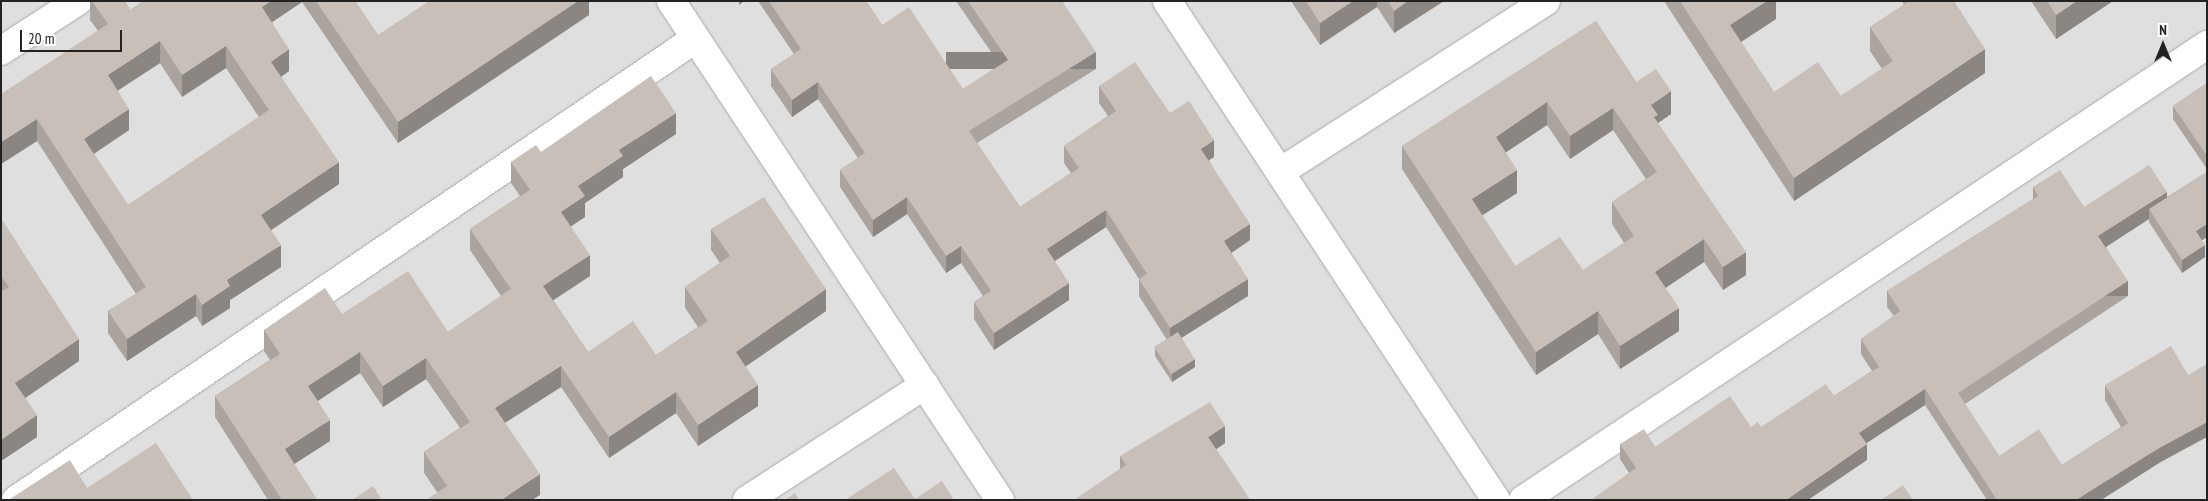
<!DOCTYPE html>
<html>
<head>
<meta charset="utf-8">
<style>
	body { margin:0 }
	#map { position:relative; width:2208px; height:501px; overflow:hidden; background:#f2efe9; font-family:"PT Sans Narrow",sans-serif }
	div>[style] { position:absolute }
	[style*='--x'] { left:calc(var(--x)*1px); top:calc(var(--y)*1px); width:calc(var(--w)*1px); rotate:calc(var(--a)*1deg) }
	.residential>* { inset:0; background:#e0dfdf; transform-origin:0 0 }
	.roads { filter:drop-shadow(0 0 1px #a9a9a9) drop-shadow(0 0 1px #a9a9a9) }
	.minor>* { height:28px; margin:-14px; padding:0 14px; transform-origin:14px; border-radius:14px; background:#fff }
	.wall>* { inset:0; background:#aba49e }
	.shaded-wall>* { inset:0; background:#8b8681; transform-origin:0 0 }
	.building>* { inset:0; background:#c7bfb8; transform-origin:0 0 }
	span { translate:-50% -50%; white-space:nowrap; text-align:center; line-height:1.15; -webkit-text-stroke:4px #fff; paint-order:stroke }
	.frame { position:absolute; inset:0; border:2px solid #222; pointer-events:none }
	.north { position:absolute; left:2138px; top:20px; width:50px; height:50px; -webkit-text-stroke:4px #fff; paint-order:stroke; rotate:0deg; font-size:14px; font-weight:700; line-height:20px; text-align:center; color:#222 }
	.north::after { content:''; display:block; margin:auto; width:18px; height:22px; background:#222; clip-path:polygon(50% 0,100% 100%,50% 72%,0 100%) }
	.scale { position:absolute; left:20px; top:30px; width:102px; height:22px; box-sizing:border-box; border:2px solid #222; border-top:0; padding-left:6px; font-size:15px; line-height:18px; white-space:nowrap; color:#222; -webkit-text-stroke:4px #fff; paint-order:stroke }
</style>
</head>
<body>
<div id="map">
	<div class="residential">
		<div style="left:1px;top:1px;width:2206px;height:499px"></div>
	</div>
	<div class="roads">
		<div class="minor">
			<div style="--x:671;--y:1;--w:598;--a:56.6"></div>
			<div style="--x:1167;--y:1;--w:598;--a:56.6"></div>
			<div style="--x:1;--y:51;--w:92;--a:-33"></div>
			<div style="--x:1280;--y:172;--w:316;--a:-32.7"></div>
			<div style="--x:16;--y:500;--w:821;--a:-34.17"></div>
			<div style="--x:747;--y:500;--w:212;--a:-32.9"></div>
			<div style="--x:1523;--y:500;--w:822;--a:-33.63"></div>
		</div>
	</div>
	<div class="wall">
		<div style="clip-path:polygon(evenodd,90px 1px,125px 1px,130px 10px,144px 1px,355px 1px,378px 35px,589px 1px,589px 15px,398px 143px,302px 2px,272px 22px,289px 71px,281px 77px,339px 184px,271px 230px,281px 267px,230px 300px,230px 308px,202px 326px,196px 316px,127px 361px,108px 333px,108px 311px,136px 294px,37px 141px,1px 164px,98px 31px,90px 20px,90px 1px,160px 63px,182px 97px,226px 68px,259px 117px,128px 205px,94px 154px,129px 130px,118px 90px,160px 63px)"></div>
		<div style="clip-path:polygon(758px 1px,866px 1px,882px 25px,963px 89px,1000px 65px,956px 1px,1062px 1px,1096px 69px,977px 143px,1020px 207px,1071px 173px,1064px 163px,1064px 146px,1108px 116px,1099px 103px,1099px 86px,1170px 113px,1214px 157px,1209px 160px,1250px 240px,1231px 253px,1248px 296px,1181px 338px,1195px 367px,1172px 382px,1155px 356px,1155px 348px,1167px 340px,1139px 296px,1139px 279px,1106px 227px,1055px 261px,1069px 300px,994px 350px,974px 319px,974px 302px,983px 296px,961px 263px,946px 273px,907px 214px,873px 237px,840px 187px,840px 170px,858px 158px,818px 99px,792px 117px,771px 86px,771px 69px,794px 54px)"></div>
		<div style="clip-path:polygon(1291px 1px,1444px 1px,1394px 33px,1377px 7px,1320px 45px)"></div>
		<div style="clip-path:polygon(1664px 1px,1776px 1px,1776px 19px,1741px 42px,1774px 92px,1841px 96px,1882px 69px,1870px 51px,1870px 27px,1904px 5px,1902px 1px,1954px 1px,1985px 73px,1794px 201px)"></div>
		<div style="clip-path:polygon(2031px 1px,2113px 1px,2056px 39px)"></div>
		<div style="clip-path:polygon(evenodd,1596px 21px,1636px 82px,1671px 114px,1658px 123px,1746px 275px,1723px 290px,1704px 262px,1665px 288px,1679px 331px,1620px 369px,1598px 334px,1536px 375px,1402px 169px,1402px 146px,1596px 21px,1547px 125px,1570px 159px,1613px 130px,1646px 179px,1612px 202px,1612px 224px,1624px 243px,1583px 270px,1515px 266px,1482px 215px,1517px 193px,1506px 152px,1547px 125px)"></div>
		<div style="clip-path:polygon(2207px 83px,2207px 169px,2173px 119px,2173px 106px)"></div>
		<div style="clip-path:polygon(676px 134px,623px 169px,623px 177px,585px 203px,585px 217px,571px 226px,590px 276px,553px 300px,588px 352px,656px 355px,698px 327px,685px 308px,685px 287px,720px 263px,711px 250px,711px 229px,826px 311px,745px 367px,758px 406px,698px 446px,676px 413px,609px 458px,561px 387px,505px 423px,540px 495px,437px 492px,424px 473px,424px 452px,460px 428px,426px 379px,383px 407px,360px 373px,318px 401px,330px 441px,294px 464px,317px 500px,268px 500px,215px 417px,215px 396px,270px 360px,264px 351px,264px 330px,342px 314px,448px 332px,501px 296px,470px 250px,470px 229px,520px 196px,511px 183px,511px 162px,541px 152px)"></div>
		<div style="clip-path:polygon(2207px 172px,2207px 237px,2202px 240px,2205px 257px,2182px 273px,2149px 222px,2149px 219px,2106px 247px,2128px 296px,1965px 404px,1999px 456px,2062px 465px,2121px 427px,2105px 400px,2105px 385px,2159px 463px,2101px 500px,1987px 500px,1925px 405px,1866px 443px,1867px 460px,1629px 473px,1620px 459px,1620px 444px,1655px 447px,1751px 427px,1761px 427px,1834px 396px,1872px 371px,1861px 354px,1861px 339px,1894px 316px,1887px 307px,1887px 291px,2033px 199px,2033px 187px,2084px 207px,2167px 197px)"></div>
		<div style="clip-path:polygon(1px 218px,79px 361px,25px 398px,37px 437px,1px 461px)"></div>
		<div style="clip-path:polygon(1225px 443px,1216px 449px,1250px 500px,1076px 500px,1076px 499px,1120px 469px,1120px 456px)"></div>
	</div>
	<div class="shaded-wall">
		<div style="clip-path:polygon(271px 1px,302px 1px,302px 2px,262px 29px,262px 7px)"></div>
		<div style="clip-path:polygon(578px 1px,589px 1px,589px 15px,398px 143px,398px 122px)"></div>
		<div style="clip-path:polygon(739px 1px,744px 1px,739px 5px)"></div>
		<div style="clip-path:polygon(1353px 1px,1377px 1px,1377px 7px,1320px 45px,1320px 23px)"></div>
		<div style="clip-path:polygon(1408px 1px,1444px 1px,1394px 33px,1394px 11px)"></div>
		<div style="clip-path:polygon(1767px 1px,1776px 1px,1776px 19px,1730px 49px,1730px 25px)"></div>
		<div style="clip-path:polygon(2077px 1px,2113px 1px,2056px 39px,2056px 15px)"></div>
		<div style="clip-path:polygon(160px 41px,160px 63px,108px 97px,108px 75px)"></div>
		<div style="clip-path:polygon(226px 46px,226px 68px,182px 97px,182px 75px)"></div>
		<div style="clip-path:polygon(289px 49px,289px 71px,271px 84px,271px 62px)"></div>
		<div style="clip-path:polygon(1985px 49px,1985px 73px,1794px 201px,1794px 178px)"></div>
		<div style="left:1096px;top:52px;width:17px;height:150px;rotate:90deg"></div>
		<div style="clip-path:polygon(818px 82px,818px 99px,792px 117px,792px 100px)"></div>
		<div style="clip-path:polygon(1671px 91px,1671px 114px,1658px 123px,1658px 138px,1651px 105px)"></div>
		<div style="clip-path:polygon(1547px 102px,1547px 125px,1496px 159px,1496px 137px)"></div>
		<div style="clip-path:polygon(1613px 108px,1613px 130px,1570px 159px,1570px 136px)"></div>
		<div style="clip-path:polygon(129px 109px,129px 130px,84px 160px,84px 139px)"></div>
		<div style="clip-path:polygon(676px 113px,676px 134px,623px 169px,623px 177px,585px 203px,585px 217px,561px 233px,561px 212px,578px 186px,619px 150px)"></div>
		<div style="clip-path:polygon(37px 119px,37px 141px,1px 164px,1px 142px)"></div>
		<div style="clip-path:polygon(1214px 140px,1214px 157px,1201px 165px,1201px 149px)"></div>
		<div style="clip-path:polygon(339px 162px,339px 184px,261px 237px,261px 215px)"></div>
		<div style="clip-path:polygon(1517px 170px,1517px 193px,1472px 222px,1472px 199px)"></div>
		<div style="clip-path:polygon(2167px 192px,2167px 207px,2149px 209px,2149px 219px,2098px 252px,2098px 236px)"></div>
		<div style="clip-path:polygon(907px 197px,907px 214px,873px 237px,873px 220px)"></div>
		<div style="clip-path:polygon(1106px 210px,1106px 227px,1047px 266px,1047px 249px)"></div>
		<div style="clip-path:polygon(1250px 224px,1250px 240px,1224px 258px,1224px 241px)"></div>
		<div style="clip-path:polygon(2207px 224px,2207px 237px,2196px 244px,2196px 231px)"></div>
		<div style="clip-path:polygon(1704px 239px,1704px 262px,1655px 295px,1655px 272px)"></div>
		<div style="clip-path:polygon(281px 245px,281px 267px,230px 300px,230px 308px,202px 326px,202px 305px,227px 280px)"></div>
		<div style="clip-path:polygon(2205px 245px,2205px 257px,2182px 273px,2182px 260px)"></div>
		<div style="clip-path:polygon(961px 246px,961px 263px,946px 273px,946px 256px)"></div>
		<div style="clip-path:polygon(1746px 252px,1746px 275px,1723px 290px,1723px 267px)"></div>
		<div style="clip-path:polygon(590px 255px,590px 276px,543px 307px,543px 286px)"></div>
		<div style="clip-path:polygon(1248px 279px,1248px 296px,1170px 345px,1170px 328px)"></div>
		<div style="left:2128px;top:281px;width:15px;height:204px;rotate:90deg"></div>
		<div style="clip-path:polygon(1069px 283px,1069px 300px,994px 350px,994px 333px)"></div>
		<div style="clip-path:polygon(826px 289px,826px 311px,736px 373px,736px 352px)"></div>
		<div style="clip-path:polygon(196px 294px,196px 316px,127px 361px,127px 339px)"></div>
		<div style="clip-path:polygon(1679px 308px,1679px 331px,1620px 369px,1620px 346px)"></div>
		<div style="clip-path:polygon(1598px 311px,1598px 334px,1536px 375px,1536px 352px)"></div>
		<div style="clip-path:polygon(79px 339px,79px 361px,15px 405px,15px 383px)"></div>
		<div style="clip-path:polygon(360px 352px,360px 373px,308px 407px,308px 386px)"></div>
		<div style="clip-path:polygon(426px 358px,426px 379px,383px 407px,383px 386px)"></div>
		<div style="clip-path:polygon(1195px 359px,1195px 367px,1172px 382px,1172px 374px)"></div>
		<div style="clip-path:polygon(561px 366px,561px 387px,495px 429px,495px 408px)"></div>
		<div style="clip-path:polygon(758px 385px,758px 406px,698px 446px,698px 425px)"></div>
		<div style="clip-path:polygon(1925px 389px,1925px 405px,1859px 448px,1859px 433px)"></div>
		<div style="clip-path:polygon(676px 392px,676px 413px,609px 458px,609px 437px)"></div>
		<div style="clip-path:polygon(37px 415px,37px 437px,1px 461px,1px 440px)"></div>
		<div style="clip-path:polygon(330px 420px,330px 441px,285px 470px,285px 449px)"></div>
		<div style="clip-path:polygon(2207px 422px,2207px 437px,2159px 463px,2101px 500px,2076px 500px,2159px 448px)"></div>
		<div style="clip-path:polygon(1225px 426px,1225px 443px,1208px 455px,1208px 437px)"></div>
		<div style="clip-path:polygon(1867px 444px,1867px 460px,1808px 500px,1786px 500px)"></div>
		<div style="clip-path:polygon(540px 474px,540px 495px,532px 500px,501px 500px)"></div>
	</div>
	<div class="building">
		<div style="clip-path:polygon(evenodd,92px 1px,125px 1px,130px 10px,144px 1px,271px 1px,262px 7px,289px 49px,271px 62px,339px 162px,261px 215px,281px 245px,227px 280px,230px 286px,202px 305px,196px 294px,127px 339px,108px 311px,146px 287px,37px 119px,1px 142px,1px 94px,108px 24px,92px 1px,160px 41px,182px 75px,226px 46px,269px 110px,128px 205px,84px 139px,129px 109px,108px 75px,160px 41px)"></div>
		<div style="clip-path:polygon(316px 1px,355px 1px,378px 35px,429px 1px,578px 1px,398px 122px)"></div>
		<div style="clip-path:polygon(769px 1px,866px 1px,882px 25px,909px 7px,963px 89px,1008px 60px,968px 1px,1062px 1px,1096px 52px,969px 131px,1020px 207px,1079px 168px,1064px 146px,1116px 111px,1099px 86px,1135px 62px,1170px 113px,1189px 101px,1214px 140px,1201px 149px,1250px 224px,1224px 241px,1248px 279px,1170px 328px,1139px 279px,1147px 274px,1106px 210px,1047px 249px,1069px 283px,994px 333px,974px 302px,991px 291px,961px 246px,946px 256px,907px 197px,873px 220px,840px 170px,865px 153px,818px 82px,792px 100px,771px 69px,801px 49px)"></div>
		<div style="clip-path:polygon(1306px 1px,1353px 1px,1320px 23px)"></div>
		<div style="clip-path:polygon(1388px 1px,1408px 1px,1394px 11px)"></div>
		<div style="clip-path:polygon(1680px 1px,1767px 1px,1730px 25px,1774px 92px,1818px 62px,1841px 96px,1893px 61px,1870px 27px,1909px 1px,1954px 1px,1985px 49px,1794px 178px)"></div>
		<div style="clip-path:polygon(2047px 1px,2077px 1px,2056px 15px)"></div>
		<div style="clip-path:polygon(evenodd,1596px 21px,1636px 82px,1656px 69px,1671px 91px,1651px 105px,1658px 115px,1654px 117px,1746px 252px,1723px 267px,1704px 239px,1655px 272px,1679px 308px,1620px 346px,1598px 311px,1536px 352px,1402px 146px,1596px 21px,1547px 102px,1570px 136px,1613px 108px,1657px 172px,1612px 202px,1634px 236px,1583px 270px,1560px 237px,1515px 266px,1472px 199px,1517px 170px,1496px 137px,1547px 102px)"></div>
		<div style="clip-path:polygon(651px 76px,676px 113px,619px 150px,623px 156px,578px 186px,585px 196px,561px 212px,590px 255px,543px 286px,588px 352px,633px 321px,656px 355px,708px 321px,685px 287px,730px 256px,711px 229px,764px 197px,826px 289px,736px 352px,758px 385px,698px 425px,676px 392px,609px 437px,561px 366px,495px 408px,540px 474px,501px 500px,426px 500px,447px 486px,424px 452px,470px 422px,426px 358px,383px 386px,360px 352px,308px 386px,330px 420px,285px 449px,317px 500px,282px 500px,215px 396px,280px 354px,264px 330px,325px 288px,342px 314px,408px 271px,448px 332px,511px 289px,470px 229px,530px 190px,511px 162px,536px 145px,541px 152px)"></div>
		<div style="clip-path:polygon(2207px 83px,2207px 156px,2173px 106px)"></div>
		<div style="clip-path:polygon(2149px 165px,2167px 192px,2098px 236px,2128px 281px,1958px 393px,1999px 456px,2039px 429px,2062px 465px,2128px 423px,2105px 385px,2171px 346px,2188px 375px,2207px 364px,2207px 422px,2159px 448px,2076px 500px,1997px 500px,1925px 389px,1859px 433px,1867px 444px,1786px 500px,1591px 500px,1636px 468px,1620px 444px,1644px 429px,1655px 447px,1730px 396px,1751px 427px,1758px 422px,1761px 427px,1826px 384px,1834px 396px,1879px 367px,1861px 339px,1900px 311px,1887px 291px,2038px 196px,2033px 187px,2060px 170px,2084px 207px)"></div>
		<div style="clip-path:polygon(2207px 172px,2207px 224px,2196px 231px,2205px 245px,2182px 260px,2149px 209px)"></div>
		<div style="clip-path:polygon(1px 218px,79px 339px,15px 383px,37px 415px,1px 440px,1px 292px,9px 287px,1px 276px)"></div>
		<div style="left:1178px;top:332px;width:32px;height:28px;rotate:58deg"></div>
		<div style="clip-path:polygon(1210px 402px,1225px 426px,1208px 437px,1250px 500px,1077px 500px,1076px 499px,1126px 465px,1120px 456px)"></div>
		<div style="clip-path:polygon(156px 443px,193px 500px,10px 499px,70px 460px,87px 488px)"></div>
		<div style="clip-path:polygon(894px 468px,915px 499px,942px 481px,954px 500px,845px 500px)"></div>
		<div style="clip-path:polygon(1903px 485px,1913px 500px,1881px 500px)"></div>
		<div style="clip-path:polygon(373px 486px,382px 500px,352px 500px)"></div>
		<div style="clip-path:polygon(795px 493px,799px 500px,785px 500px)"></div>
	</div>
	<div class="frame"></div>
	<div class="north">N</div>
	<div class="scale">20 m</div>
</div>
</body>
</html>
